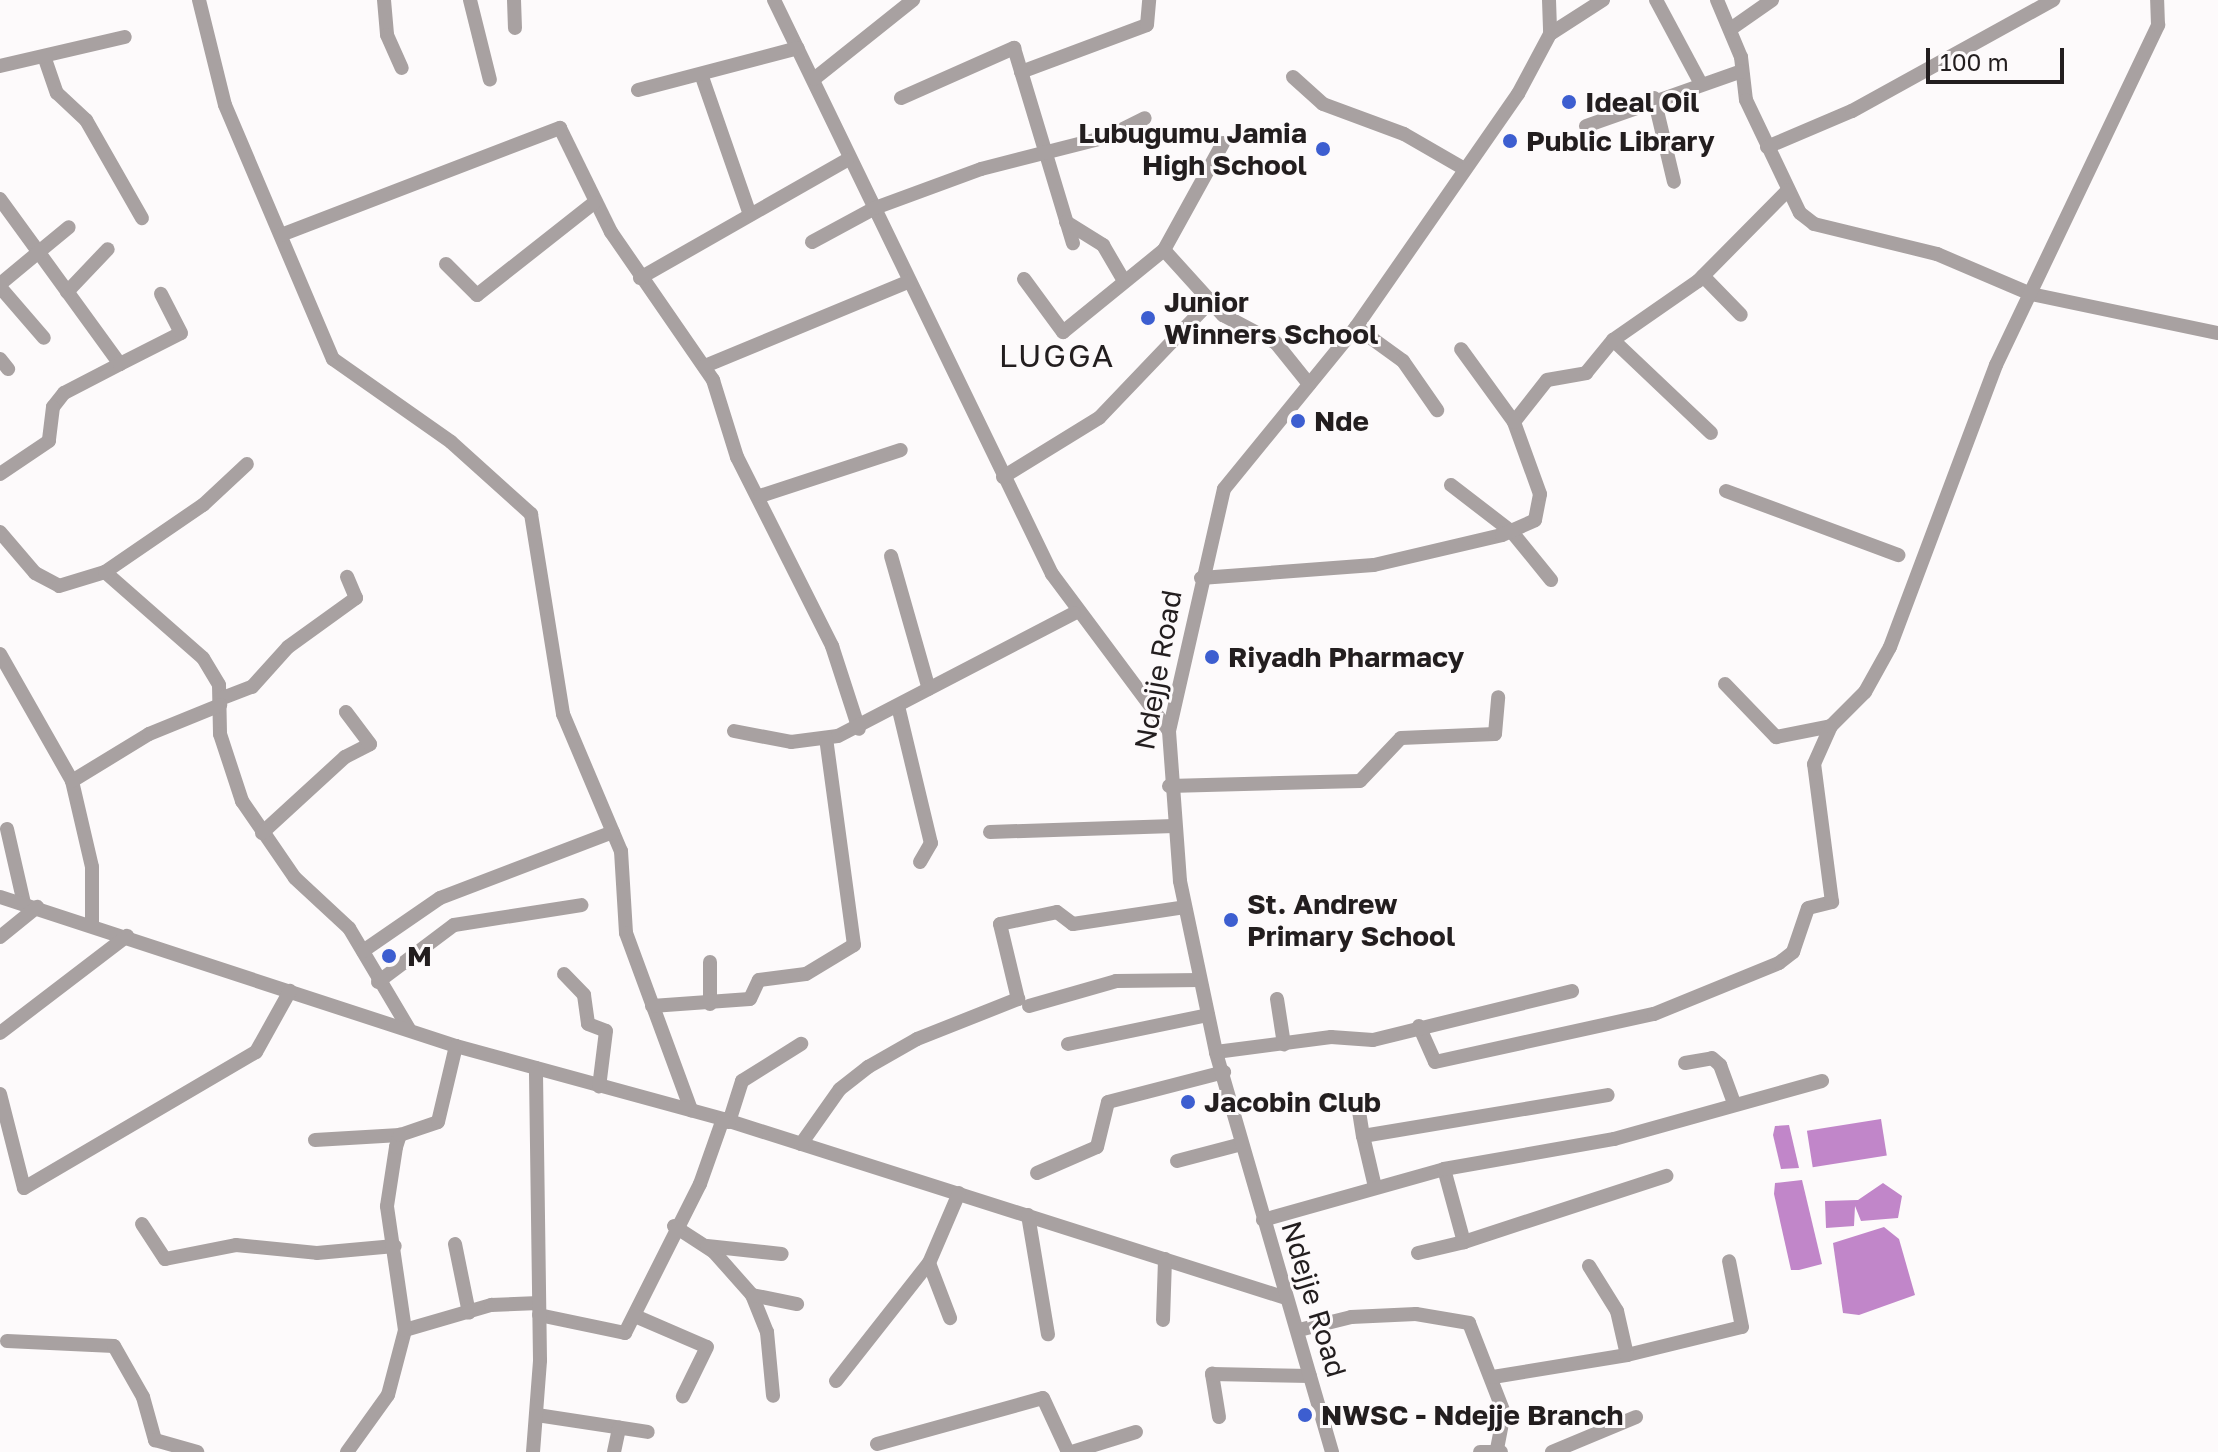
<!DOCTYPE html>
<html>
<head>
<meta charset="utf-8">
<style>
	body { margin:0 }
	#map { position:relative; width:2218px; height:1452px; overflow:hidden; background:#fdfafb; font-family:"Golos Text",sans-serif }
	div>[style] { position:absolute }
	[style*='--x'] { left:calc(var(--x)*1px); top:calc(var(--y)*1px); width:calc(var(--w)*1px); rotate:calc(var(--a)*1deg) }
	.water>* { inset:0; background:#c186c9; transform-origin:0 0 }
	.minor>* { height:14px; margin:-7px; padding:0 7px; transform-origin:7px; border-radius:7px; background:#a8a1a1 }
	.dots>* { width:22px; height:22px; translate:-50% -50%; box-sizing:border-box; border:4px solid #fdfafb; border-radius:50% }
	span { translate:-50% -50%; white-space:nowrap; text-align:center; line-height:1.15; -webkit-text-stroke:6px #fdfafb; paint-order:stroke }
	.poi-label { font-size:28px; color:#231e1f; font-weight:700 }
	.left { translate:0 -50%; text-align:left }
	.right { translate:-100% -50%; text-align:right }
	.street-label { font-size:28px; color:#231e1f }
	.quarter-label { font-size:32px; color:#231e1f; letter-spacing:2px }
	.scale { position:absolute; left:1926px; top:48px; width:138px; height:36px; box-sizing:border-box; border:4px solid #231e1f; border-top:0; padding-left:10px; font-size:24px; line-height:28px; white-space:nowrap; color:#231e1f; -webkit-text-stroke:6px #fdfafb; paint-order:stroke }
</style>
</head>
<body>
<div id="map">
	<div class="water">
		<div style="left:1881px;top:1119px;width:37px;height:75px;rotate:81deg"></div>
		<div style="clip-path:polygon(1789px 1125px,1799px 1168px,1781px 1169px,1773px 1135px,1775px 1126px)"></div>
		<div style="clip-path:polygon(1802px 1180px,1822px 1264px,1799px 1270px,1791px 1270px,1774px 1194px,1775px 1183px)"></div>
		<div style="clip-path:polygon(1883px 1183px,1902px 1196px,1898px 1218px,1861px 1221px,1855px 1206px,1854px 1226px,1826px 1228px,1825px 1201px,1858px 1200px)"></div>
		<div style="clip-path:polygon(1884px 1227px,1899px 1239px,1915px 1295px,1859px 1315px,1843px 1313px,1833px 1243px)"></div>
	</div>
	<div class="minor">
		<div style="--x:199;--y:0;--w:108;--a:76.1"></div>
		<div style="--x:225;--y:105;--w:276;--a:67"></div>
		<div style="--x:333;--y:359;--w:144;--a:35.1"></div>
		<div style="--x:451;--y:442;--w:108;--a:42"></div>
		<div style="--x:531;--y:514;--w:203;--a:80.9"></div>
		<div style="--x:563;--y:714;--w:149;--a:67.1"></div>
		<div style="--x:621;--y:851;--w:82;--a:86.5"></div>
		<div style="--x:626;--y:933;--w:189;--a:69.8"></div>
		<div style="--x:384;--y:0;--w:35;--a:85"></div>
		<div style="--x:387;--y:35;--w:36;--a:66"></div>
		<div style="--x:470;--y:0;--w:82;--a:76"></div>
		<div style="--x:514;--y:0;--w:28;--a:88"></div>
		<div style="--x:774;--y:0;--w:638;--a:64.16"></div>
		<div style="--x:1052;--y:574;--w:196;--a:53.3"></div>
		<div style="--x:1549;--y:0;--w:34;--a:88"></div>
		<div style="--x:1656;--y:0;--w:93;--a:61.8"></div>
		<div style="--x:1717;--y:0;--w:62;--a:67.2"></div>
		<div style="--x:1741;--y:57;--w:43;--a:83.4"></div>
		<div style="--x:1746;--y:100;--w:125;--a:64.5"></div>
		<div style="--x:1800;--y:213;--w:18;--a:38"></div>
		<div style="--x:1814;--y:224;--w:127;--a:13.7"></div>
		<div style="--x:1937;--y:254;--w:102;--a:23.1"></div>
		<div style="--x:2031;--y:294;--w:191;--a:11.8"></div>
		<div style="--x:1732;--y:28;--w:49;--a:-35"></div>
		<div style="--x:45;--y:59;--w:36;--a:71"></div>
		<div style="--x:57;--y:93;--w:40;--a:43"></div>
		<div style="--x:86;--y:120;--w:113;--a:60.3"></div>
		<div style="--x:0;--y:66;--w:128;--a:-13.1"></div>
		<div style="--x:1021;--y:72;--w:134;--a:-20.5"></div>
		<div style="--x:1147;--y:25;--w:25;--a:-85"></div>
		<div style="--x:701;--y:74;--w:149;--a:70.8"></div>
		<div style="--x:1293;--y:77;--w:40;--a:42"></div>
		<div style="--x:1323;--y:104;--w:86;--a:20.3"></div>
		<div style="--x:1404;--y:134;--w:68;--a:30"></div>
		<div style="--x:814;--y:79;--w:127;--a:-38.6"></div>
		<div style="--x:638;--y:90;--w:165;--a:-14.7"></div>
		<div style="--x:901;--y:98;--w:124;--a:-23.9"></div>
		<div style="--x:1014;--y:48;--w:204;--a:73.2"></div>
		<div style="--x:1654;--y:98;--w:86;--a:76.6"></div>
		<div style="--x:1586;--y:126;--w:165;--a:-19.4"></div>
		<div style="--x:1223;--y:143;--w:122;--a:118.9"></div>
		<div style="--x:1164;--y:250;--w:88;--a:47.8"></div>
		<div style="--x:1223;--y:315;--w:60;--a:27.8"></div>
		<div style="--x:1276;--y:343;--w:53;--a:51.2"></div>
		<div style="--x:1767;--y:147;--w:92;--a:-23"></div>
		<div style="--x:1852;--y:111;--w:230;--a:-28.9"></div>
		<div style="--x:0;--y:199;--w:204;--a:54"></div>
		<div style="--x:120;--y:364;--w:63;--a:152.6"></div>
		<div style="--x:64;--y:393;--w:18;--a:128"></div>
		<div style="--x:53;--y:407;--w:34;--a:97"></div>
		<div style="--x:49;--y:441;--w:59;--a:146"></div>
		<div style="--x:1066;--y:222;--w:44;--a:31.9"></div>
		<div style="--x:1103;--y:245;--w:42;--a:59.7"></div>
		<div style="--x:281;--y:235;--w:299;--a:-21"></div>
		<div style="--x:560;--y:128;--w:116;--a:63.9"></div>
		<div style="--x:611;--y:232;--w:180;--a:55.4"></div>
		<div style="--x:713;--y:380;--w:81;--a:72.7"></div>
		<div style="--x:737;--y:457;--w:212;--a:63.3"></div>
		<div style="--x:832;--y:646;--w:87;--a:72"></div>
		<div style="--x:812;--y:242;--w:72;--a:-28.4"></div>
		<div style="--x:875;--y:208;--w:113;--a:-20.2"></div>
		<div style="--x:981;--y:169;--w:130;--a:-14.3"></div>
		<div style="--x:1107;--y:137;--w:42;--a:-26.6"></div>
		<div style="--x:446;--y:264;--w:44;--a:45"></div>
		<div style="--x:477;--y:295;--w:149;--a:-38.2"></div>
		<div style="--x:1703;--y:276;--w:54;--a:45.7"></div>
		<div style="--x:640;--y:278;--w:238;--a:-29.7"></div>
		<div style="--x:1024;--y:279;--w:66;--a:53.7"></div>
		<div style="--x:1063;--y:332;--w:130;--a:-39.1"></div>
		<div style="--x:0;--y:284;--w:89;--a:-39.6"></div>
		<div style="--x:0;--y:287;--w:67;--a:49.2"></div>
		<div style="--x:67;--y:292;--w:59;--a:-46.4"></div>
		<div style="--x:1356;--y:327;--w:58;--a:35.9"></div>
		<div style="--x:1403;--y:361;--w:60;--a:55.2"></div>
		<div style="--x:1613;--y:340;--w:135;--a:43.5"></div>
		<div style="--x:0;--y:359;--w:13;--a:51"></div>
		<div style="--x:120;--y:364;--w:68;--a:-26.9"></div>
		<div style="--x:181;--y:333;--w:44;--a:-117.1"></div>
		<div style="--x:705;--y:366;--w:220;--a:-22.5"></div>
		<div style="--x:1514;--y:422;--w:53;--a:-51.8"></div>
		<div style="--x:1547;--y:380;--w:40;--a:-10"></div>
		<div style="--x:1586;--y:373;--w:43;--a:-50.7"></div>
		<div style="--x:1613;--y:340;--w:103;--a:-34.8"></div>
		<div style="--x:1698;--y:281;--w:128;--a:-45.3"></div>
		<div style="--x:1003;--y:477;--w:113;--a:-31.6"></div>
		<div style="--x:1099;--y:418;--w:162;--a:-46.3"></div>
		<div style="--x:1451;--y:485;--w:77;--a:37.6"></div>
		<div style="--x:1512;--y:532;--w:62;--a:50.9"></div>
		<div style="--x:1726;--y:491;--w:184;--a:20.4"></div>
		<div style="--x:760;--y:496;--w:148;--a:-18.1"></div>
		<div style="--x:0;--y:532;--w:54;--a:49.5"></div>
		<div style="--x:35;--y:573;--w:27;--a:28"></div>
		<div style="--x:59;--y:586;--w:48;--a:-16.9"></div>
		<div style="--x:105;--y:572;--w:130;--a:41.3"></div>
		<div style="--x:203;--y:658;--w:31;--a:59"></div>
		<div style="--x:219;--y:685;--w:49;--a:88.8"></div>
		<div style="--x:220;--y:734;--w:71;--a:71.8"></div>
		<div style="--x:242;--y:801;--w:93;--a:55.5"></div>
		<div style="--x:295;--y:878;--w:74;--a:42.8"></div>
		<div style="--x:349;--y:928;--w:117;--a:59.3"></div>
		<div style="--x:891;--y:556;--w:138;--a:74.1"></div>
		<div style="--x:105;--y:572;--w:119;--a:-34.4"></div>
		<div style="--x:203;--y:505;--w:60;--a:-43"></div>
		<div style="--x:1201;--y:578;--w:173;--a:-4.3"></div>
		<div style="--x:1374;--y:565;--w:131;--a:-13.2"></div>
		<div style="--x:1502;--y:535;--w:36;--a:-24"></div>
		<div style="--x:1535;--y:520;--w:26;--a:-79"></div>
		<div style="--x:1540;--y:494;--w:77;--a:-109.9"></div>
		<div style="--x:1514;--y:422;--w:90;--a:-126"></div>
		<div style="--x:0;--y:654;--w:146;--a:60.4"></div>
		<div style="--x:72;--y:781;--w:88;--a:76.9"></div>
		<div style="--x:92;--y:867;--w:57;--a:90"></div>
		<div style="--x:1725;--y:684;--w:74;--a:46.1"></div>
		<div style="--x:1776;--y:737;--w:56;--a:-11.3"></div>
		<div style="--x:220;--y:699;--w:34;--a:-21"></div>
		<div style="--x:252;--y:687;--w:54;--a:-48"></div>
		<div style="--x:288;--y:647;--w:84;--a:-35.8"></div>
		<div style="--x:356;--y:598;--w:23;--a:-113"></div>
		<div style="--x:898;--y:706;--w:141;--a:76.5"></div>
		<div style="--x:931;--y:843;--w:22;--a:120"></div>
		<div style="--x:734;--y:731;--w:58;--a:10.9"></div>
		<div style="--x:791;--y:742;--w:47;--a:-7.3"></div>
		<div style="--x:838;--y:736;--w:266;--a:-27.5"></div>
		<div style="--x:72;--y:781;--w:90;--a:-31.4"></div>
		<div style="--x:149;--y:734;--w:77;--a:-22.2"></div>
		<div style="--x:1169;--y:786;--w:191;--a:-1.5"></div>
		<div style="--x:1360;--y:781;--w:59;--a:-46.4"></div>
		<div style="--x:1401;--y:738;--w:94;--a:-2.4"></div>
		<div style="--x:1495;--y:734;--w:37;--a:-85"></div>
		<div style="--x:7;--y:829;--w:76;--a:77.1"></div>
		<div style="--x:990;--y:832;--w:184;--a:-1.9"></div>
		<div style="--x:262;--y:833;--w:113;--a:-42.5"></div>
		<div style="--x:345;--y:757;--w:28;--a:-27"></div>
		<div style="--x:370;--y:744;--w:40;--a:-127"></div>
		<div style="--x:0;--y:897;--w:480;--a:18.1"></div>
		<div style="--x:456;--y:1046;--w:277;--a:15.3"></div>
		<div style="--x:723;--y:1119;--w:591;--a:17.64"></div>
		<div style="--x:0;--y:937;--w:48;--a:-39"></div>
		<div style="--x:363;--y:951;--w:93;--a:-34.5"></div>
		<div style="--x:440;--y:898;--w:185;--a:-20.9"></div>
		<div style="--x:564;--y:974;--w:29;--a:46"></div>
		<div style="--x:584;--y:995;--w:29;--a:82"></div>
		<div style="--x:588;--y:1024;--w:19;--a:21"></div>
		<div style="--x:606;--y:1031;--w:56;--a:97.1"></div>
		<div style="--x:378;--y:982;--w:95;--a:-36.9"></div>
		<div style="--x:454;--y:925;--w:129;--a:-8.9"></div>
		<div style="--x:1277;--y:999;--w:46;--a:81.2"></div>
		<div style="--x:710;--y:1004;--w:42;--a:-90"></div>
		<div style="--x:652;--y:1006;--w:98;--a:-4.1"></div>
		<div style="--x:750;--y:999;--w:21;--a:-65"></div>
		<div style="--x:759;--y:980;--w:47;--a:-7.3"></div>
		<div style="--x:806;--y:974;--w:56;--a:-31.1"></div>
		<div style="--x:854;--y:945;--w:209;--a:-97.7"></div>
		<div style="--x:1029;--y:1006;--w:91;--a:-16"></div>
		<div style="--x:1116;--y:981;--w:84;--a:-0.7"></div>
		<div style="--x:1419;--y:1026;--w:39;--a:66"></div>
		<div style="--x:1435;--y:1062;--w:224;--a:-12.4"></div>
		<div style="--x:1654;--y:1014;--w:135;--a:-22.2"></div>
		<div style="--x:1779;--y:963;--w:18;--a:-38"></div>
		<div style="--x:1793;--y:952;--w:46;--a:-71.2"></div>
		<div style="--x:1808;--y:908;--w:25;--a:-14"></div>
		<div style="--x:1832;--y:902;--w:139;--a:-97.4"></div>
		<div style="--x:1814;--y:764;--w:42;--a:-65.9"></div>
		<div style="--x:1831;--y:726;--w:48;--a:-45"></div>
		<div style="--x:1865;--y:692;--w:51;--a:-60.9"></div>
		<div style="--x:1890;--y:647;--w:301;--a:-69.4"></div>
		<div style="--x:1996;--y:365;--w:377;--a:-64.5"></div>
		<div style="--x:2158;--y:25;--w:25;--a:-92"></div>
		<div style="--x:0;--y:1033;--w:160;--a:-37.4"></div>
		<div style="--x:1068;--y:1044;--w:143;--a:-11.7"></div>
		<div style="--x:1216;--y:1052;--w:116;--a:-7.4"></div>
		<div style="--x:1331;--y:1037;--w:42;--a:4.1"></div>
		<div style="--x:1373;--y:1040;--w:205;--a:-13.8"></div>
		<div style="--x:1685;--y:1063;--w:27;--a:-10"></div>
		<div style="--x:1712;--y:1058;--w:11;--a:41"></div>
		<div style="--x:1720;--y:1065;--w:40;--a:69.8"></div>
		<div style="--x:0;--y:1094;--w:97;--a:75.7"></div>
		<div style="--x:24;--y:1188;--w:269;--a:-30.4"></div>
		<div style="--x:256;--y:1052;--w:70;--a:-60.9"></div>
		<div style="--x:1358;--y:1105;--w:31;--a:81"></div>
		<div style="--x:729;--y:1122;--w:43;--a:-72.4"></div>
		<div style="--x:742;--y:1081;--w:70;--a:-32.1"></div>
		<div style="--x:315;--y:1140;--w:85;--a:-3.4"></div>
		<div style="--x:801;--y:1144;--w:67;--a:-54.7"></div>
		<div style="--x:840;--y:1089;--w:36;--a:-38"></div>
		<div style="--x:868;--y:1067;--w:56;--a:-29.7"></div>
		<div style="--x:917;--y:1039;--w:109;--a:-21.6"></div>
		<div style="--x:1018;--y:999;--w:77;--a:-103.5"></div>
		<div style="--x:1000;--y:924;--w:58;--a:-11.9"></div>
		<div style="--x:1057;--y:912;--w:20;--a:37"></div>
		<div style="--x:1073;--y:924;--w:113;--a:-8.6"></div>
		<div style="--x:1177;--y:1161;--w:67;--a:-14.7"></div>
		<div style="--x:1444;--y:1169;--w:76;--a:74.7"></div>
		<div style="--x:1464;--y:1242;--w:213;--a:-18.1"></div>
		<div style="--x:1037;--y:1173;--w:65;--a:-23.4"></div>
		<div style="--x:1097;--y:1147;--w:46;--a:-76.3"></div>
		<div style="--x:1108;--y:1102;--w:120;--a:-14.5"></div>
		<div style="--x:1375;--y:1187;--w:52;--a:-103.2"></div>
		<div style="--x:1363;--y:1136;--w:248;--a:-9.5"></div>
		<div style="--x:1028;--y:1215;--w:121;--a:80.5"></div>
		<div style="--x:1263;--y:1220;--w:188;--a:-15.7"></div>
		<div style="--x:1444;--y:1169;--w:173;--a:-10"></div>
		<div style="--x:1614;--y:1139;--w:216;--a:-15.6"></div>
		<div style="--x:142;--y:1224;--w:42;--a:56.7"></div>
		<div style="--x:165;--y:1259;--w:72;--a:-11.2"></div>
		<div style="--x:236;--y:1245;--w:81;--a:5.6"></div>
		<div style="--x:317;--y:1253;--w:78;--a:-5.1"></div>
		<div style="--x:674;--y:1226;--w:48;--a:33"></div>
		<div style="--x:714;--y:1252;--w:57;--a:48.5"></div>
		<div style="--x:752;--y:1295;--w:40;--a:68"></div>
		<div style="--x:767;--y:1332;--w:64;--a:84.6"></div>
		<div style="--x:455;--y:1244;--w:70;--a:78.5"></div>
		<div style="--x:707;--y:1246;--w:75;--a:6.1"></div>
		<div style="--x:1418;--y:1253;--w:47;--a:-13.4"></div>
		<div style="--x:929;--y:1263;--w:59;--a:69.1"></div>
		<div style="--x:752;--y:1295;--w:46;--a:11.3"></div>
		<div style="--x:539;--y:1315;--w:88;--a:11.8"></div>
		<div style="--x:625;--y:1333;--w:167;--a:-63.3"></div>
		<div style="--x:700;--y:1184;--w:69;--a:-70.5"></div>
		<div style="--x:635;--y:1316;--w:78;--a:23.3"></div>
		<div style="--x:707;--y:1347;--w:55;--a:116.1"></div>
		<div style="--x:1163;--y:1320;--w:61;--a:-88.1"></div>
		<div style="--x:405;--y:1330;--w:90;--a:-16.2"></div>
		<div style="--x:491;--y:1305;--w:48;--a:-2.4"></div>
		<div style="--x:1299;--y:1330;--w:54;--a:-14"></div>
		<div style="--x:1351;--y:1317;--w:65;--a:-2.6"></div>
		<div style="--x:1416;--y:1314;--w:54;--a:9.6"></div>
		<div style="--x:1469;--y:1323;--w:97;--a:68.7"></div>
		<div style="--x:1504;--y:1413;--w:38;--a:101"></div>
		<div style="--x:7;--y:1341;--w:107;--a:2.7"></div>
		<div style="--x:114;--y:1346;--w:59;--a:60.4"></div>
		<div style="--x:143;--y:1397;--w:45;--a:74.4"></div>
		<div style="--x:155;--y:1440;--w:44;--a:15.9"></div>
		<div style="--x:1627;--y:1355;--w:118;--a:-13.7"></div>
		<div style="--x:1742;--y:1327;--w:67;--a:-101.1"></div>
		<div style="--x:1493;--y:1377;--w:136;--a:-9.3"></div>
		<div style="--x:1627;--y:1355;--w:45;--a:-102.8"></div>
		<div style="--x:1617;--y:1311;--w:53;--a:-121.9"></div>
		<div style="--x:836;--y:1381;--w:150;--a:-51.8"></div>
		<div style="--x:929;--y:1263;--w:76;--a:-66.8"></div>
		<div style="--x:537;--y:1415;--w:112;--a:8.7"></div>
		<div style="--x:1219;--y:1417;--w:44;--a:-99.2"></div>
		<div style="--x:1212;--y:1374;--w:98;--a:1.2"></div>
		<div style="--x:877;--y:1444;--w:172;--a:-15.5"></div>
		<div style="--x:1043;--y:1398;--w:60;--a:65.2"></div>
		<div style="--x:347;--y:1452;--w:70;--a:-54.3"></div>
		<div style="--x:388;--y:1395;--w:67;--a:-75.3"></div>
		<div style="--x:405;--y:1330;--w:125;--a:-98.3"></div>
		<div style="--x:387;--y:1206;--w:60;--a:-81.3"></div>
		<div style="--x:396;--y:1147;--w:13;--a:-72"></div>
		<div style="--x:400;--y:1135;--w:40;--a:-18.9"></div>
		<div style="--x:438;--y:1122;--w:78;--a:-76.7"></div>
		<div style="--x:533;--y:1452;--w:92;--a:-85.6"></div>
		<div style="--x:540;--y:1360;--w:292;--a:-90.8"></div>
		<div style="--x:614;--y:1452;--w:25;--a:-78"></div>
		<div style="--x:1072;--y:1452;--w:67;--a:-17.4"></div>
		<div style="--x:1332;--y:1452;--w:416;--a:-106.2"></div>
		<div style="--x:1216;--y:1052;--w:175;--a:-101.9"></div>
		<div style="--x:1180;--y:881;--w:150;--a:-94.2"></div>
		<div style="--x:1169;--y:731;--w:248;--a:-77.2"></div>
		<div style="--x:1224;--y:489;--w:209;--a:-50.8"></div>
		<div style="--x:1356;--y:327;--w:284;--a:-55.2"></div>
		<div style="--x:1518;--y:94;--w:68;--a:-61.9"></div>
		<div style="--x:1550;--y:34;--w:63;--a:-32.7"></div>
		<div style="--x:1480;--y:1452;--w:21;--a:0"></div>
		<div style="--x:1552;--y:1452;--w:91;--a:-22.6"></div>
	</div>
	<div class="dots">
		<div style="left:1569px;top:102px;background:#3d5ed0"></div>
		<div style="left:1510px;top:141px;background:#3d5ed0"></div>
		<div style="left:1323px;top:149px;background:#3d5ed0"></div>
		<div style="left:1148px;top:318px;background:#3d5ed0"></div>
		<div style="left:1298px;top:421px;background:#3d5ed0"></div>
		<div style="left:1212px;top:657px;background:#3d5ed0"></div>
		<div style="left:1231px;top:920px;background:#3d5ed0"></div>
		<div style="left:389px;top:956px;background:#3d5ed0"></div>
		<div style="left:1188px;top:1102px;background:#3d5ed0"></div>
		<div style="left:1305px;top:1415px;background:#3d5ed0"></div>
	</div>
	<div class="poi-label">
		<span class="left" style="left:1585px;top:102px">Ideal Oil</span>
		<span class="right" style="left:1307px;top:149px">Lubugumu Jamia<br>High School</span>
		<span class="left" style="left:1526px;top:141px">Public Library</span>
		<span class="left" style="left:1164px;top:318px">Junior<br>Winners School</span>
		<span class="left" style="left:1314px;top:421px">Nde</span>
		<span class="left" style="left:1228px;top:657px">Riyadh Pharmacy</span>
		<span class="left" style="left:1247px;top:920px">St. Andrew<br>Primary School</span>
		<span class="left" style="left:407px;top:956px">M</span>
		<span class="left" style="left:1204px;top:1102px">Jacobin Club</span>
		<span class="left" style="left:1321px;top:1415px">NWSC - Ndejje Branch</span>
	</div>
	<div class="street-label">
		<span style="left:1158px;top:670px;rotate:-80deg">Ndejje Road</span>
		<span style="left:1314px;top:1299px;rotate:73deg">Ndejje Road</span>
	</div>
	<div class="quarter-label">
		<span style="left:1057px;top:355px">LUGGA</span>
	</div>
	<div class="scale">100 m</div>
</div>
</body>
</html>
